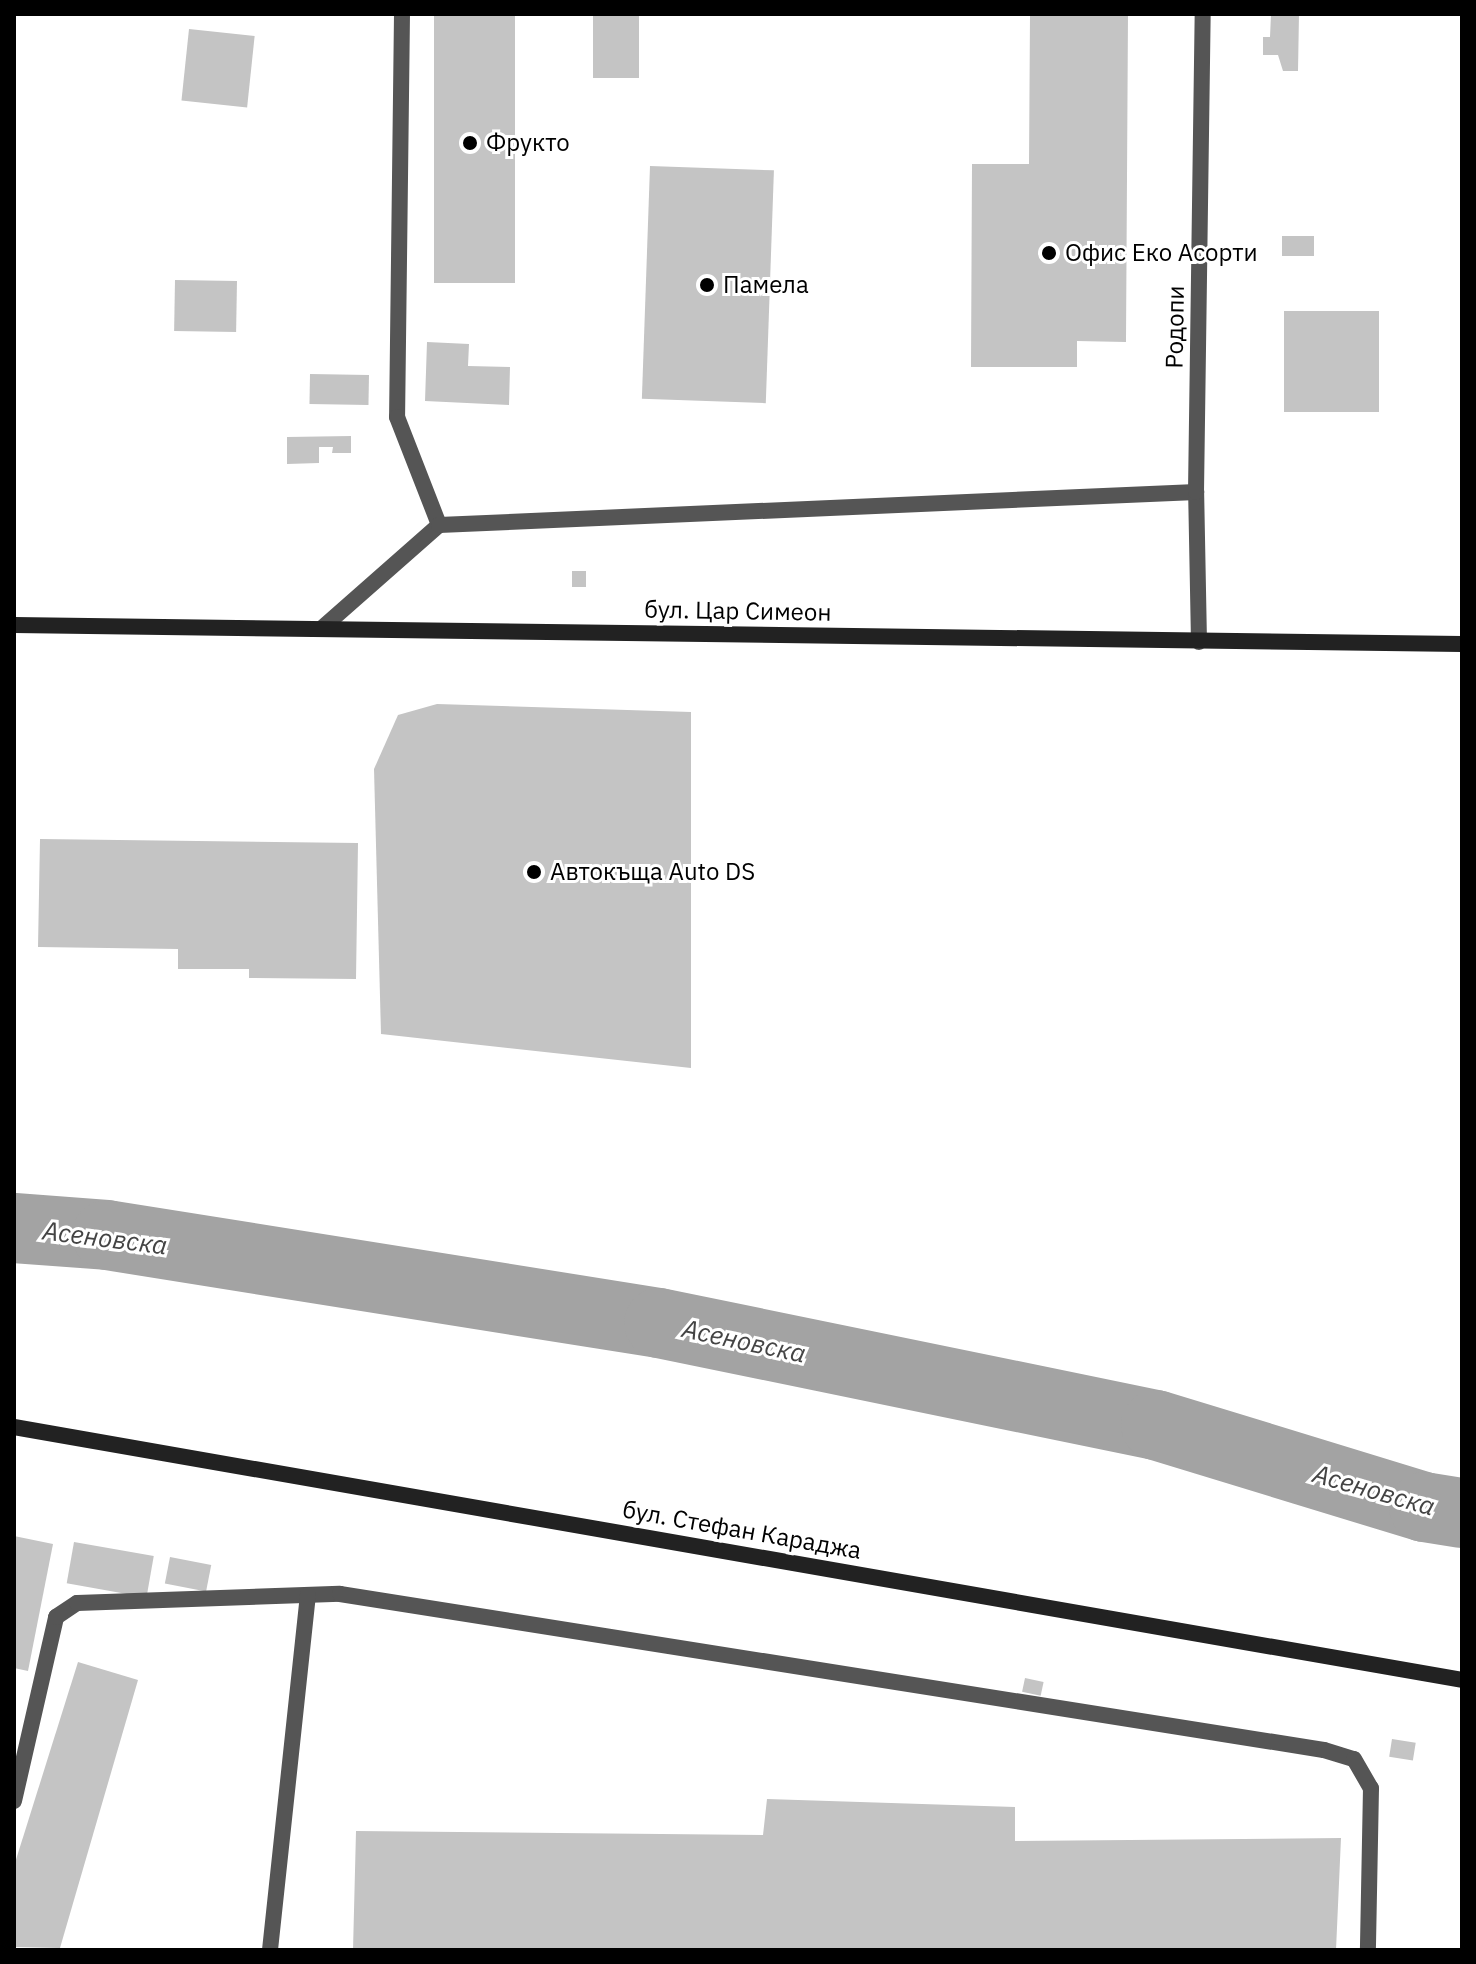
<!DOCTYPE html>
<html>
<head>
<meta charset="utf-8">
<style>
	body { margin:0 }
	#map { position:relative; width:1476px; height:1964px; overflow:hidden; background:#fff; font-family:"IBM Plex Sans",sans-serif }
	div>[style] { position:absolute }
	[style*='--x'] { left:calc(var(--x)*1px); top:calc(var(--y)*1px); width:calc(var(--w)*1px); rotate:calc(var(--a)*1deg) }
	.river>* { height:70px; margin:-35px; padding:0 35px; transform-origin:35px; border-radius:35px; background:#a3a3a3 }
	.building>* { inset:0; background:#c4c4c4; transform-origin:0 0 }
	.service>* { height:16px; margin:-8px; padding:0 8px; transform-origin:8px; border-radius:8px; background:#555 }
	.minor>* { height:16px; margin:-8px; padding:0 8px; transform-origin:8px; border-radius:8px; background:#555 }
	.secondary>* { height:16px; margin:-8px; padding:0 8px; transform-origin:8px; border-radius:8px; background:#222 }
	.dots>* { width:22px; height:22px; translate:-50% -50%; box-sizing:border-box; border:4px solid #fff; border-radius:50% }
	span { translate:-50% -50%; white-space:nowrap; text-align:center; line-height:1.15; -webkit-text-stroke:6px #fff; paint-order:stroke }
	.poi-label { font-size:24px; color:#000 }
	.left { translate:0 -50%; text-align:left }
	.street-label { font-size:24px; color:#000 }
	.water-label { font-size:26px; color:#444; font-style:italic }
	.frame { position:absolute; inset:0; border:16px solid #000; pointer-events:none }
</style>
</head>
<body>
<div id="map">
	<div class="river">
		<div style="--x:14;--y:1228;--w:93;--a:4.3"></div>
		<div style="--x:107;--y:1235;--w:559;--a:9.06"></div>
		<div style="--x:659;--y:1323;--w:507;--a:11.6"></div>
		<div style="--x:1156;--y:1425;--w:280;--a:17"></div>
		<div style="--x:1424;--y:1507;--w:38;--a:9"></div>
	</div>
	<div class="building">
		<div style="left:434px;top:14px;width:81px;height:269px"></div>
		<div style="left:593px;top:14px;width:46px;height:64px"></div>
		<div style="clip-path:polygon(1030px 14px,1128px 14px,1126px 342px,1077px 341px,1077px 367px,971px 367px,972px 164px,1029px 164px)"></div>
		<div style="clip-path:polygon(1271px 14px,1299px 14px,1298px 71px,1283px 71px,1278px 55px,1263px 55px,1263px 37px,1270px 37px)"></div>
		<div style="left:189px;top:29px;width:66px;height:72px;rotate:6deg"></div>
		<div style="left:650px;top:166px;width:124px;height:233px;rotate:2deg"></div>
		<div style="left:1282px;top:236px;width:32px;height:20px"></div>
		<div style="left:175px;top:280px;width:62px;height:51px;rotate:1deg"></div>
		<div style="left:1284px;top:311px;width:95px;height:101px"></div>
		<div style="clip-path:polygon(427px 342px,469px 344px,468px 366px,510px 367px,509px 405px,425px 401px)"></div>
		<div style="left:310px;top:374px;width:59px;height:30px;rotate:1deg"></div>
		<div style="clip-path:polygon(351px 436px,351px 453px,332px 453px,333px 447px,319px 447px,319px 463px,287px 464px,287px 437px)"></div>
		<div style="left:572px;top:571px;width:14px;height:16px"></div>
		<div style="clip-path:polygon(437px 704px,691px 712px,691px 1068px,381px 1034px,374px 769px,398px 715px)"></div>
		<div style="clip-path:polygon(40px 839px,358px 843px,356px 979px,249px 978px,249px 969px,178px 969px,178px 949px,38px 947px)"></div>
		<div style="clip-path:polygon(14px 1536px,53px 1544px,28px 1671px,14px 1668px)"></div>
		<div style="left:74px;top:1542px;width:81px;height:42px;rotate:10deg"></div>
		<div style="left:170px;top:1557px;width:42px;height:27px;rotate:11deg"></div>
		<div style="clip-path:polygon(78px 1662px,138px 1680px,60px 1948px,14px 1947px,14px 1866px)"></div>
		<div style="left:1025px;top:1678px;width:19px;height:14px;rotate:12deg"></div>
		<div style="left:1392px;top:1739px;width:24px;height:18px;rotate:9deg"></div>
		<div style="clip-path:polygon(767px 1799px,1015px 1807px,1015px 1841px,1341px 1838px,1336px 1950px,353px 1950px,356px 1831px,763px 1835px)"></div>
	</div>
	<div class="service">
		<div style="--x:402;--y:14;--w:403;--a:90.7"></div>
		<div style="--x:397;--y:417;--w:116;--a:68.7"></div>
		<div style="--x:321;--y:629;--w:157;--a:-41.4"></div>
		<div style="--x:439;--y:525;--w:758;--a:-2.5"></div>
		<div style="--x:14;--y:1801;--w:189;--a:-77.1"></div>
		<div style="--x:56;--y:1617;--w:25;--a:-34"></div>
		<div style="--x:77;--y:1603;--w:263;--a:-2"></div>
		<div style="--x:340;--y:1594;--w:996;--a:9.01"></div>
		<div style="--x:1324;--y:1750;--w:31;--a:17"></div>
		<div style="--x:1354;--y:1759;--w:34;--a:60"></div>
		<div style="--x:1371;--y:1788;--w:162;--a:91.1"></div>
		<div style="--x:270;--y:1950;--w:357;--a:-83.9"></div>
	</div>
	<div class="minor">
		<div style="--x:1199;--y:642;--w:150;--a:-91.1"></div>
		<div style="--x:1196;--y:492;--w:478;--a:-89.2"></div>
	</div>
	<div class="secondary">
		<div style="--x:14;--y:625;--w:1448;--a:0.75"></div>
		<div style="--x:14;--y:1427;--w:1470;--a:9.91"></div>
	</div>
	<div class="dots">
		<div style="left:470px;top:143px;background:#000"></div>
		<div style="left:1049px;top:253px;background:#000"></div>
		<div style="left:707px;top:285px;background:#000"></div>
		<div style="left:534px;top:872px;background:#000"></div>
	</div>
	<div class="poi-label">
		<span class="left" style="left:486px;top:143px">Фрукто</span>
		<span class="left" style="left:1065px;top:253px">Офис Еко Асорти</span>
		<span class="left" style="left:723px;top:285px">Памела</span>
		<span class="left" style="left:550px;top:872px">Автокъща Auto DS</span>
	</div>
	<div class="street-label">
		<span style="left:1175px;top:327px;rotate:-89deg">Родопи</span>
		<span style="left:738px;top:611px;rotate:1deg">бул. Цар Симеон</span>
		<span style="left:742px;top:1530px;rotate:10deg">бул. Стефан Караджа</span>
	</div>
	<div class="water-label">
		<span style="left:105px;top:1238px;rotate:7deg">Асеновска</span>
		<span style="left:744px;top:1341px;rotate:12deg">Асеновска</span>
		<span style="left:1374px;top:1490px;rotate:16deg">Асеновска</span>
	</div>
	<div class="frame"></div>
</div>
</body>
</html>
